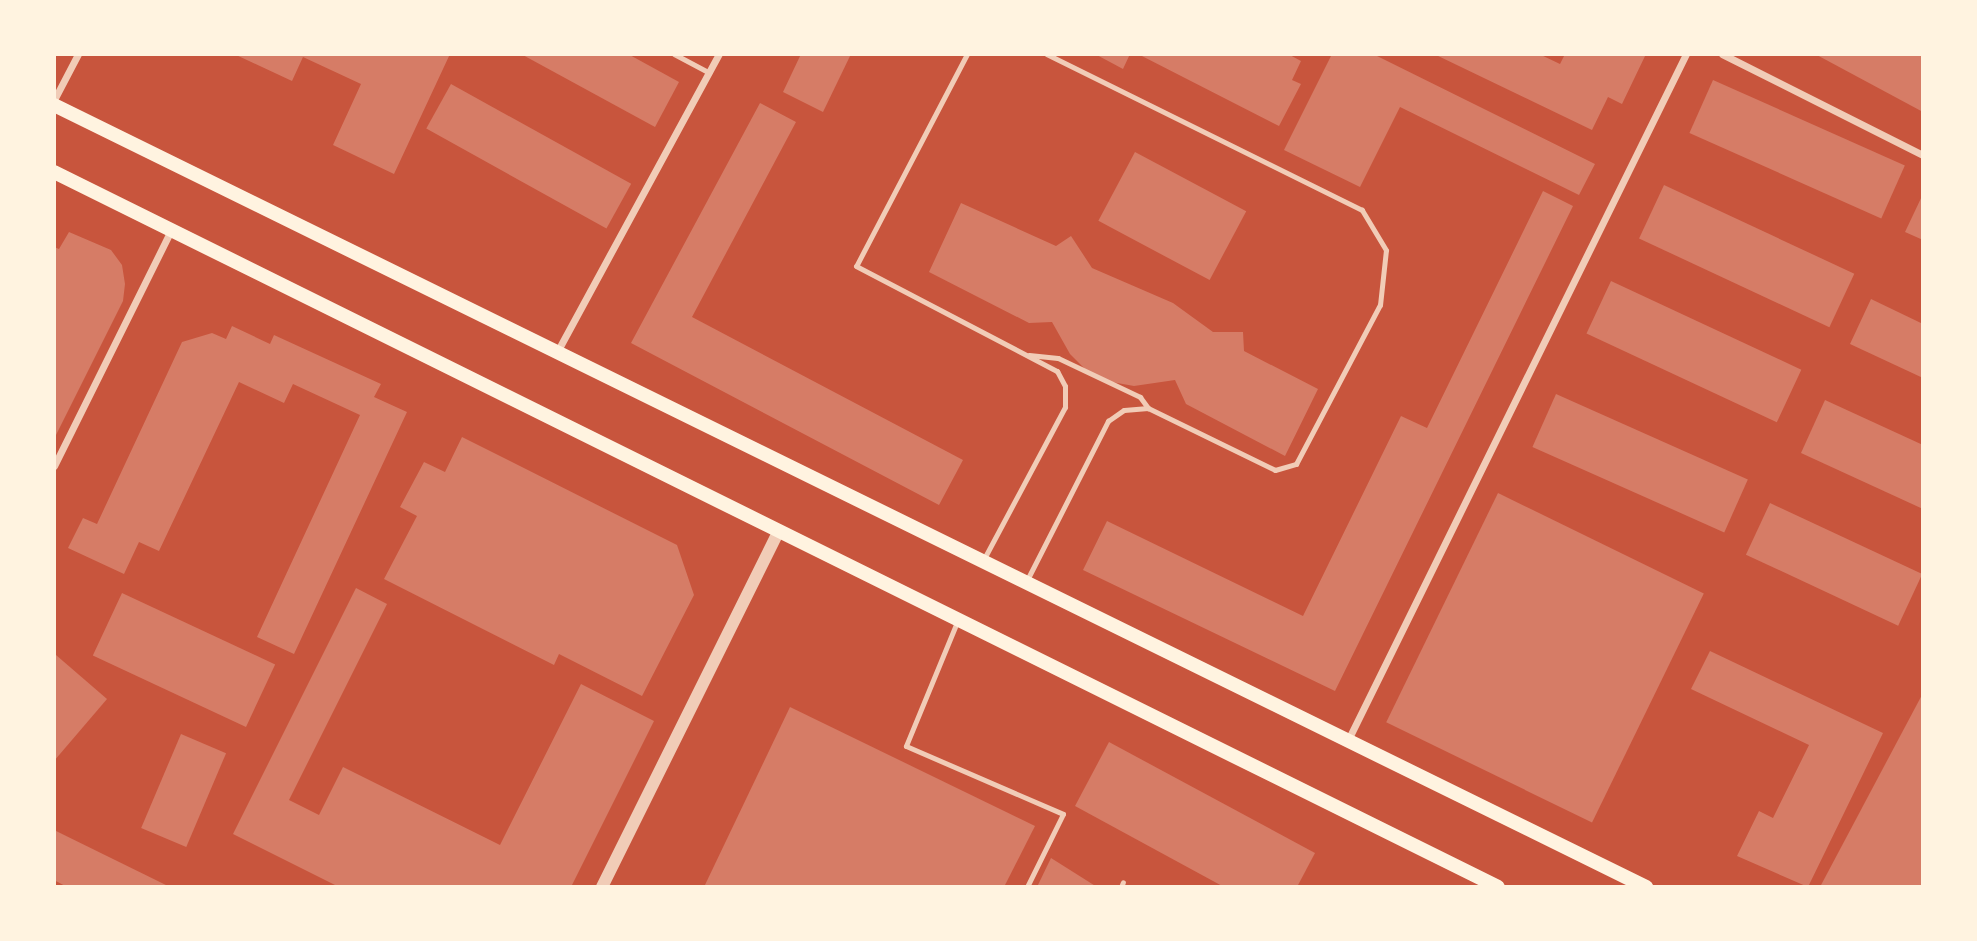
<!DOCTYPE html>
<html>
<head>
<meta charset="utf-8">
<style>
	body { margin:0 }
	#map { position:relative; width:1977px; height:941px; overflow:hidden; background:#c8553d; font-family:"Roboto Serif",serif }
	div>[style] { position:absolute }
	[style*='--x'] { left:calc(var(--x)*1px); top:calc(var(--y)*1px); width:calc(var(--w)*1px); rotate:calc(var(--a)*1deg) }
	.building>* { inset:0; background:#d67c66; transform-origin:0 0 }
	.service>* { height:5px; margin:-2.5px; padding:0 2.5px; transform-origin:2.5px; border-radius:2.5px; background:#f1ccb7 }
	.minor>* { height:7px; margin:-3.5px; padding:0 3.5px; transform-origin:3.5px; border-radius:3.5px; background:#f1ccb7 }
	.tertiary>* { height:12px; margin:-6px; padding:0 6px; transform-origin:6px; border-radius:6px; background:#f1ccb7 }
	.secondary>* { height:14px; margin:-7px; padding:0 7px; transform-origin:7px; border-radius:7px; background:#fff3e0 }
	span { translate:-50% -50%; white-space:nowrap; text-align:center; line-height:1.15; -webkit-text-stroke:6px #fff3e0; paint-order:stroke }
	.frame { position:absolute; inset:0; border:56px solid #fff3e0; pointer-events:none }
</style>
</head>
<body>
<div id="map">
	<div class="building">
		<div style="clip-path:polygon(234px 54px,450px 54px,394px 174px,333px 145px,361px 84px,303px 57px,292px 81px)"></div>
		<div style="clip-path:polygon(521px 54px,628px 54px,679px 82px,655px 127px)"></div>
		<div style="clip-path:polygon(801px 54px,851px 54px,823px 112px,783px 92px)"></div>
		<div style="clip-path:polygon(1095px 54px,1130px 54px,1123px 69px)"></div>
		<div style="clip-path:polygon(1138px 54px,1288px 54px,1301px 61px,1292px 80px,1301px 84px,1279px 126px)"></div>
		<div style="clip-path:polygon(1332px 54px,1373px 54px,1595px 164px,1579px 195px,1400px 107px,1360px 187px,1284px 150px)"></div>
		<div style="clip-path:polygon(1434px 54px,1539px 54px,1560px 64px,1565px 54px,1646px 54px,1622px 104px,1608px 97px,1592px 130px)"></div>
		<div style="clip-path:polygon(1815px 54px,1923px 54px,1923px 112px)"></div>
		<div style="left:1713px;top:80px;width:210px;height:58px;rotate:24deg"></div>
		<div style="left:451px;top:84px;width:206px;height:51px;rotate:29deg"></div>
		<div style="clip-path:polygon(760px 103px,796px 122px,692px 317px,963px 460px,939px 505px,631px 343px)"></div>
		<div style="left:1135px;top:152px;width:126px;height:78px;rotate:28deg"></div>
		<div style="left:1664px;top:185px;width:210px;height:59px;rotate:25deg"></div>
		<div style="clip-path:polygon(1543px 191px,1573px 206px,1335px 691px,1083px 570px,1107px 521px,1303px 616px,1401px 416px,1427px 428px)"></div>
		<div style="clip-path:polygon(1923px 194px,1923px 240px,1905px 232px)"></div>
		<div style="clip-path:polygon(961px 203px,1056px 246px,1071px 236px,1092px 268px,1173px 303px,1213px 332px,1243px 332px,1244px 351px,1318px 389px,1285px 456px,1186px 404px,1175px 380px,1134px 386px,1106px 381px,1088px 372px,1070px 354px,1052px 322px,1029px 323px,929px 272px)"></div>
		<div style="clip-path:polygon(69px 232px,111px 250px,122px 265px,125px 284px,123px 301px,54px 439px,54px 247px,59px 249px)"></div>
		<div style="left:1611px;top:281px;width:210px;height:58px;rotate:25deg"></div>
		<div style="clip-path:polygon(1871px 299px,1923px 324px,1923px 378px,1850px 344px)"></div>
		<div style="clip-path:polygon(232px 326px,270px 344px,274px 335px,381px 384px,374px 397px,407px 412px,294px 654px,257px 637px,360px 415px,293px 384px,284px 403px,239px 382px,159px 551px,139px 542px,124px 574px,68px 548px,83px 518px,97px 524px,182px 342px,212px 333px,226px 339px)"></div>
		<div style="left:1556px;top:394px;width:210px;height:58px;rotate:24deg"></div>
		<div style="clip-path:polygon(1825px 400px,1923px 445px,1923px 509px,1801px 453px)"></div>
		<div style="clip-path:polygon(462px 437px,677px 545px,694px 595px,642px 696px,559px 654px,554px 665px,384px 579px,417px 516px,400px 507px,424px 462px,445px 472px)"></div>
		<div style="left:1498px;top:493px;width:229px;height:255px;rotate:26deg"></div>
		<div style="left:1770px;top:503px;width:168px;height:57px;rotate:25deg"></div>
		<div style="clip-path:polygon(356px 588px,387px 604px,289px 800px,319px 815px,343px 767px,500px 845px,581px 684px,654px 721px,571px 887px,339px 887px,233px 834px)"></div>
		<div style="left:122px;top:593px;width:169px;height:69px;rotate:25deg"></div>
		<div style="clip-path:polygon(1710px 651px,1883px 733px,1808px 887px,1737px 856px,1759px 811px,1773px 818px,1809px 745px,1691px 689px)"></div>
		<div style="clip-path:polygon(56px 655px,107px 699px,54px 761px,54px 657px)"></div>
		<div style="clip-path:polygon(1923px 693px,1923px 887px,1820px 887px)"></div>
		<div style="clip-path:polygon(790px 707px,1035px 826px,1004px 887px,704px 887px)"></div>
		<div style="left:181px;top:734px;width:49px;height:102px;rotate:23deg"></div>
		<div style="clip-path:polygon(1109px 742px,1315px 853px,1297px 887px,1224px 887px,1075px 806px)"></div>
		<div style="clip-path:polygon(54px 830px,170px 887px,67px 887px,54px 880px)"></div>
		<div style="clip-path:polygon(1051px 858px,1097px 887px,1037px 887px)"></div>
	</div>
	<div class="service">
		<div style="--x:674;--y:54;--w:40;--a:28"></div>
		<div style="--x:967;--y:54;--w:239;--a:117.6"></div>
		<div style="--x:856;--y:266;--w:227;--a:27.6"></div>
		<div style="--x:1057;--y:371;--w:17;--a:62"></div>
		<div style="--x:1065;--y:386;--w:21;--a:90"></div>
		<div style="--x:1065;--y:407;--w:172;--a:118.1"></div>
		<div style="--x:1029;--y:355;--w:29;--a:6"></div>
		<div style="--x:1058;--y:358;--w:91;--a:25.4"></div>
		<div style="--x:1140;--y:397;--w:14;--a:54"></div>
		<div style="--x:1026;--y:582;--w:181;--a:-63"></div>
		<div style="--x:1108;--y:421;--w:19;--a:-35"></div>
		<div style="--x:1124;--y:410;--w:24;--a:-5"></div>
		<div style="--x:1148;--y:408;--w:141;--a:26"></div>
		<div style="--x:1275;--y:470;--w:22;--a:-16"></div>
		<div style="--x:1296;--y:464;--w:180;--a:-62.2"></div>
		<div style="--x:1380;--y:305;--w:55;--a:-83.8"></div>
		<div style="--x:1386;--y:250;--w:47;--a:-121"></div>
		<div style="--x:1362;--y:210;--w:352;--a:-153.7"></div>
		<div style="--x:957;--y:622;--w:134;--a:112.4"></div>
		<div style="--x:906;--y:746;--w:171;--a:23.4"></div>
		<div style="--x:1063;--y:814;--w:81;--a:116.3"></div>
		<div style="--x:1121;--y:887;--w:5;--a:-68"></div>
	</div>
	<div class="minor">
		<div style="--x:1722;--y:54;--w:225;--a:26.7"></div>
		<div style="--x:54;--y:100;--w:52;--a:-62.4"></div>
		<div style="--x:557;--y:352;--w:339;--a:-61.5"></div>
		<div style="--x:54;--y:466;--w:263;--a:-63.6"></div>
		<div style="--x:1348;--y:740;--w:765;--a:-63.77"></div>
	</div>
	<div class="tertiary">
		<div style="--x:602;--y:887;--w:398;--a:-63.6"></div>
	</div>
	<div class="secondary">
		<div style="--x:54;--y:105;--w:1774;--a:26.16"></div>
		<div style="--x:54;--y:172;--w:1611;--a:26.34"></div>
	</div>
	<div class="frame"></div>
</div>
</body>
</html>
